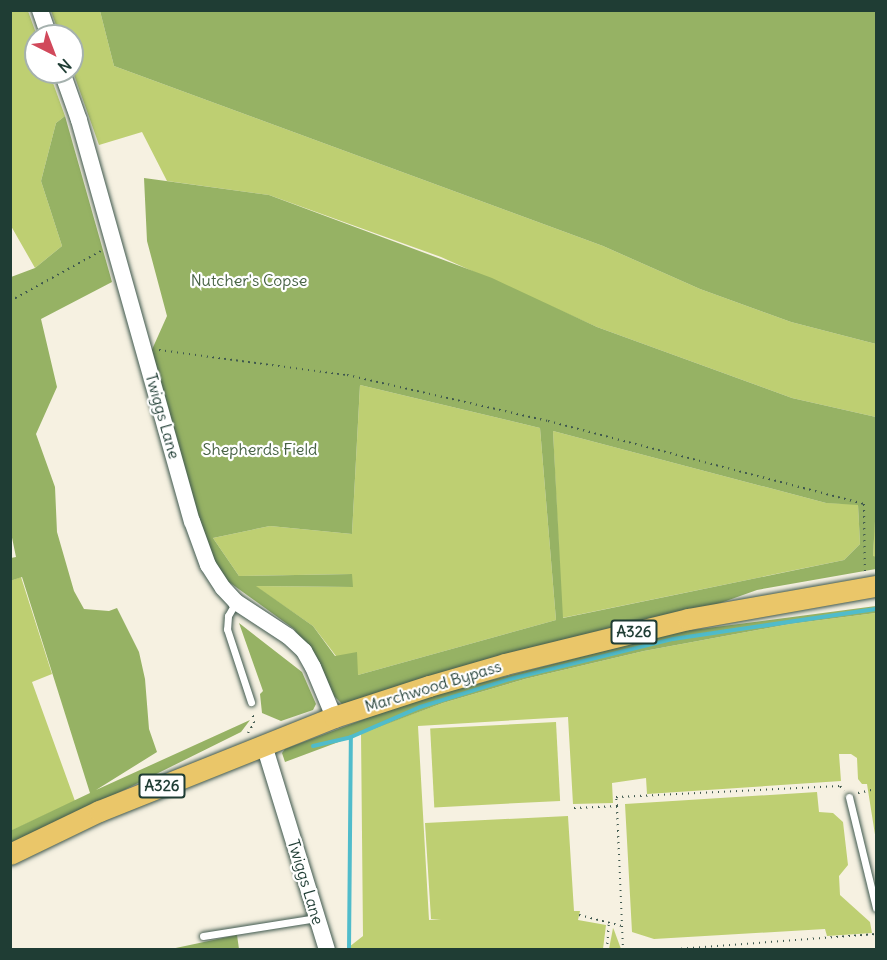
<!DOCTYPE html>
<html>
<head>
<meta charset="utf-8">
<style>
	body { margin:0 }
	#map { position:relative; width:887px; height:960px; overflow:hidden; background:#f6f1e1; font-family:Delius,sans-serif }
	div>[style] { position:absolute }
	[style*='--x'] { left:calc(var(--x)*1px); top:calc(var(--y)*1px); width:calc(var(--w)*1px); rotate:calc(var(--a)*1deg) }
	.green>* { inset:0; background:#becf72; transform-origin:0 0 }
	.forest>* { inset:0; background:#96b264 }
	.stream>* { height:4px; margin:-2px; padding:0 2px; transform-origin:2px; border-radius:2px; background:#50bccb }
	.path>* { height:2px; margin-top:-1px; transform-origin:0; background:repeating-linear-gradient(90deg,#3f584e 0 1.5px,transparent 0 6px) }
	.roads { filter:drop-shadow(0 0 2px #3f584e) drop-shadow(0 0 2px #3f584e) }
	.service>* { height:7px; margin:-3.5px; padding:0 3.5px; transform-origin:3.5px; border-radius:3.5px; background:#fff }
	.tertiary>* { height:16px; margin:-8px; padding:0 8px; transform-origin:8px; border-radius:8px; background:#fff }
	.primary>* { height:21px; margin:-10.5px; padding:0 10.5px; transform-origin:10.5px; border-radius:10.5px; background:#eac669 }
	span { translate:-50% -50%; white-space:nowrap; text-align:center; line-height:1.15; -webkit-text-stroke:4.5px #fff; paint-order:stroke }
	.shield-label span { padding:2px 4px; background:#fff; border:2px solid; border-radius:4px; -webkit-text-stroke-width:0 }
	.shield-label { font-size:15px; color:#1f3d34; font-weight:700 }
	.park-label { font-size:16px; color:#476244 }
	.street-label { font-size:16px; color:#1f3d34 }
	.frame { position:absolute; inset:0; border:12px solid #1f3d34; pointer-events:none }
	.north { position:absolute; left:24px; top:24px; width:60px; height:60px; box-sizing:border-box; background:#fff; border:2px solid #a5b1ae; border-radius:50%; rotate:138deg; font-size:16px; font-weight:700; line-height:24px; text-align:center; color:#1f3d34 }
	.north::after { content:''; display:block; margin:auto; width:21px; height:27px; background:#d1495b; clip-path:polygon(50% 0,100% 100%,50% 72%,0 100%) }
</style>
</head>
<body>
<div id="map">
	<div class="green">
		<div style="clip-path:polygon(10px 11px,28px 11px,37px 36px,36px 72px,49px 72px,65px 116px,56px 123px,41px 181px,62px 246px,35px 268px,11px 226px)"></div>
		<div style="clip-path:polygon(51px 11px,100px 11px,114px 66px,603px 246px,700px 289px,791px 322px,876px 344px,876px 417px,792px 398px,597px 327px,441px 257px,269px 195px,167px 181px,142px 132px,99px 145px,72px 69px,72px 36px,60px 36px)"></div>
		<div style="clip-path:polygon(360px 385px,540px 428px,556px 620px,358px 675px,336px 656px,313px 626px,255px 586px,352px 587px,352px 574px,239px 576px,213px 538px,270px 526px,352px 534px)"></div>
		<div style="clip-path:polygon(553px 431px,826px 503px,858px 504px,860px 544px,844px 560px,562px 618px)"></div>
		<div style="clip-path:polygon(876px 504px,876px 557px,873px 557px,875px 505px)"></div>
		<div style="clip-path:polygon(21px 577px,52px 674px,32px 682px,75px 801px,11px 831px,10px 581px)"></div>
		<div style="clip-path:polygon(876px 613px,876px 841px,867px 784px,862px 784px,858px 779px,857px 758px,851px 754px,839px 754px,841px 781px,647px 794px,646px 778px,612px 783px,613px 803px,573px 804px,568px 717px,418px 726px,429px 920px,441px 919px,431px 919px,425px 823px,568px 816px,574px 911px,580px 911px,578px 920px,606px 925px,603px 949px,350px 950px,349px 947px,363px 936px,361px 733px,443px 703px,525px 679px,644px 651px,790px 624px)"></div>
		<div style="left:556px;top:722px;width:79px;height:126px;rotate:87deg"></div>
		<div style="clip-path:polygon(817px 792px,819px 812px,833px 813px,843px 822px,848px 865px,839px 876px,840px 895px,870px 922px,872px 933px,827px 936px,825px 929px,654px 939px,632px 932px,625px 804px)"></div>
		<div style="clip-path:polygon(613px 928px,614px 930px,621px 949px,609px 949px)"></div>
	</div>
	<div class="forest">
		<div style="clip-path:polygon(100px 11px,876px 11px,876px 344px,791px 322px,700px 289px,603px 246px,114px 66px)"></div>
		<div style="clip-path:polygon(65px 116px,112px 282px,41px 319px,57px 387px,36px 434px,55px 487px,57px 532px,74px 591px,84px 609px,109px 611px,117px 608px,139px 652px,145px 679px,149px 729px,157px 752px,96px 790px,250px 720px,241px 732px,11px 846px,10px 831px,90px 793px,22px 577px,10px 581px,11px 558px,16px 557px,10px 528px,11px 277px,35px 268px,62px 246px,41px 181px,56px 123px)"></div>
		<div style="clip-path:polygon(evenodd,144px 178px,269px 195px,492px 278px,597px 327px,792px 398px,876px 417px,876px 504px,873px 556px,876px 557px,876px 569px,757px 590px,712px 606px,342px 704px,334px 696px,321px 666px,294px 629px,222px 577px,203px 540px,150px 354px,167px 316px,147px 241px,144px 178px,360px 385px,540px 428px,556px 620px,358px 675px,357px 652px,335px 656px,313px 626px,256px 586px,353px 587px,352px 574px,239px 576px,213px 538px,270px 526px,352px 534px,360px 385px,144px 178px,553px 431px,826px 503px,858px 505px,860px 544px,844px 560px,563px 618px,553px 431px)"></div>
		<div style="clip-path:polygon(876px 606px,876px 613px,790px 624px,644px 651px,525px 679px,443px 703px,285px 762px,282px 753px,285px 749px,415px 700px,677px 632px)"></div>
		<div style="clip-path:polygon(239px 623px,302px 672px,316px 704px,313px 710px,281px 721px,262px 713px,260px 694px,263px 691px)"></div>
		<div style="clip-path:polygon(237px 935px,239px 949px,171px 949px)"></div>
	</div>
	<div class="stream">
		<div style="--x:313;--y:746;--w:39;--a:-13"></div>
		<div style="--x:351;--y:737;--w:75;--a:-23.5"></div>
		<div style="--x:420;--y:707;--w:94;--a:-17.3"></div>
		<div style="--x:510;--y:679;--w:168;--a:-13.8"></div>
		<div style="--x:673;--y:639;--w:205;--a:-8.4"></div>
		<div style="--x:349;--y:950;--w:213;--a:-89.5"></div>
	</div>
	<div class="path">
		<div style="--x:10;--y:301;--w:104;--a:-28.8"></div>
		<div style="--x:159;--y:350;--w:190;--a:7.6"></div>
		<div style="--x:347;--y:375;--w:206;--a:12.9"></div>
		<div style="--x:548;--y:421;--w:327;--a:14.7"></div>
		<div style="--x:864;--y:504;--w:69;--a:89.2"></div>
		<div style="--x:248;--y:733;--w:12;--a:-59"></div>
		<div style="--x:254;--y:723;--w:12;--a:-99"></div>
		<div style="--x:858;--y:793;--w:18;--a:-13"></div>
		<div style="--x:617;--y:806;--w:9;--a:-96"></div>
		<div style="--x:616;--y:797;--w:224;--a:-2.8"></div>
		<div style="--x:840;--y:786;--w:6;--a:51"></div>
		<div style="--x:574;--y:808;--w:43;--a:-2.7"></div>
		<div style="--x:617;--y:806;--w:144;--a:87.6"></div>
		<div style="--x:579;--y:915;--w:44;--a:14.3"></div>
		<div style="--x:607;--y:950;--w:27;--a:-86"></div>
		<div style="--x:663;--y:950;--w:214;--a:-4.3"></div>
	</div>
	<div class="roads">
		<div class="service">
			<div style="--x:236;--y:602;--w:16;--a:120"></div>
			<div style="--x:228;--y:616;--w:13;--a:94"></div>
			<div style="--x:227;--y:629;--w:77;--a:71.8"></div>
			<div style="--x:849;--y:797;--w:114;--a:76.3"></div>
			<div style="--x:203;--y:936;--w:115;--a:-9"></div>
		</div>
		<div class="tertiary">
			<div style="--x:40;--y:10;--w:28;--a:71"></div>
			<div style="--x:62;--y:72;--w:51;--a:70.5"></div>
			<div style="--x:79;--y:120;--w:417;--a:74.3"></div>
			<div style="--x:192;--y:521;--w:47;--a:70"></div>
			<div style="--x:208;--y:565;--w:27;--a:57"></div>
			<div style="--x:223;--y:588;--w:19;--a:47"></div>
			<div style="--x:236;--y:602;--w:62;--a:33.2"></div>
			<div style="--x:288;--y:636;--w:22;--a:43"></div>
			<div style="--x:304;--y:651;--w:18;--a:61"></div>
			<div style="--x:313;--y:667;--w:54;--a:67.2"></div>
			<div style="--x:264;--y:745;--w:214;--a:72.9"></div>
		</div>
		<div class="primary">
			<div style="--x:10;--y:854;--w:99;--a:-25.8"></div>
			<div style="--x:99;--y:811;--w:253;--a:-21.8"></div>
			<div style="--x:334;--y:717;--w:100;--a:-18.1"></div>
			<div style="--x:429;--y:686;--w:79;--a:-16.1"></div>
			<div style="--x:505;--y:664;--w:188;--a:-13.8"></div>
			<div style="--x:688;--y:619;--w:191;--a:-10"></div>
		</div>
	</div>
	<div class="shield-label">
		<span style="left:634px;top:632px">A326</span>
		<span style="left:162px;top:786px">A326</span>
	</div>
	<div class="park-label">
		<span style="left:249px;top:280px">Nutcher's Copse</span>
		<span style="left:260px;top:449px">Shepherds Field</span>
	</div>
	<div class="street-label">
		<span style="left:163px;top:416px;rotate:74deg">Twiggs Lane</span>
		<span style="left:433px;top:686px;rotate:-17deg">Marchwood Bypass</span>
		<span style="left:306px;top:882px;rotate:73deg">Twiggs Lane</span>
	</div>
	<div class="frame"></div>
	<div class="north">N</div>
</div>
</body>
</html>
